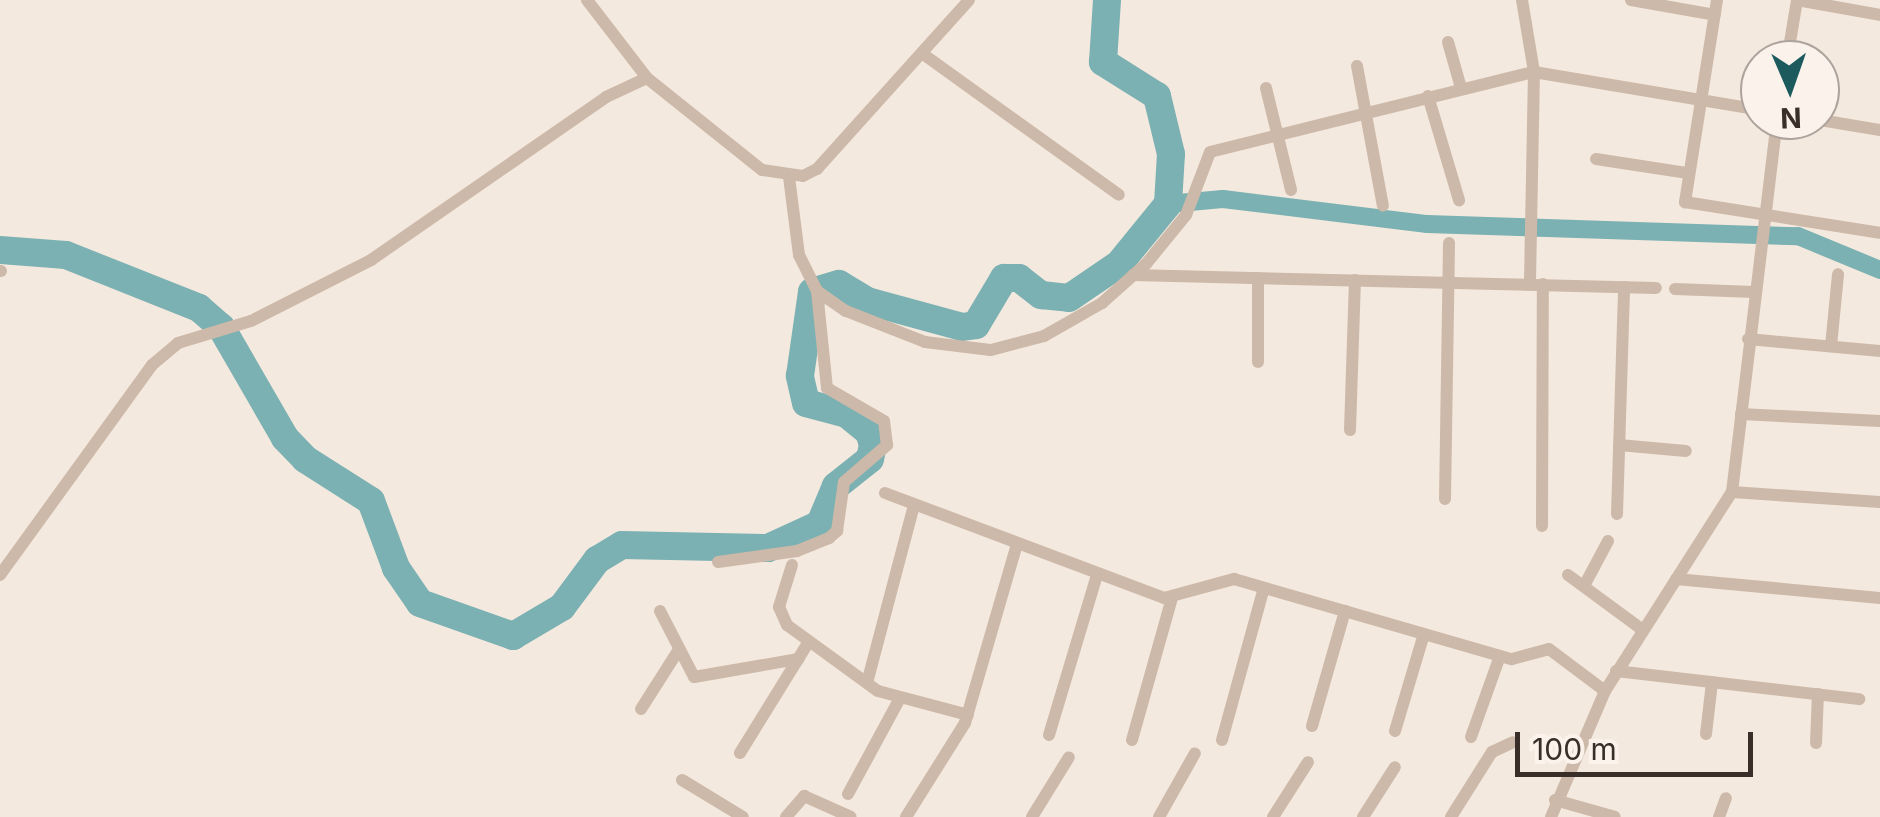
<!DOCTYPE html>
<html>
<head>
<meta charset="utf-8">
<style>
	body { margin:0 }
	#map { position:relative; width:1880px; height:817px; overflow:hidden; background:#f4e9de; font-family:Inter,sans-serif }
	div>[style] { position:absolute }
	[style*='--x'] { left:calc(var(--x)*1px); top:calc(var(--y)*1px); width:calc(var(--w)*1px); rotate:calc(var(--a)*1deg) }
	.canal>* { height:18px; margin:-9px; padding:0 9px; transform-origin:9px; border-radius:9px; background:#7bb1b2 }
	.river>* { height:28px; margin:-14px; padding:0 14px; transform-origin:14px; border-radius:14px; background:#7bb1b2 }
	.minor>* { height:12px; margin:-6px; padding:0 6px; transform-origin:6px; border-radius:6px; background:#cdb9a9 }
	span { translate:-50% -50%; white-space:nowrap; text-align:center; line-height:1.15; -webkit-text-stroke:8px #fbf3eb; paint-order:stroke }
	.north { position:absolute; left:1740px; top:40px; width:100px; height:100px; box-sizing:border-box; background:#fbf3eb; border:2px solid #aea49d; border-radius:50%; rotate:178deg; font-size:28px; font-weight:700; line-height:40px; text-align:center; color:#3a2e29 }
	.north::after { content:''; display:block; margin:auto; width:35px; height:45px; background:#1c5a5e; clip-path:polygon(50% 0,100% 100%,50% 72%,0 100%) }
	.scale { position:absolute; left:1515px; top:732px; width:238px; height:45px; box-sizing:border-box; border:5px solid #3a2e29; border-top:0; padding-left:12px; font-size:30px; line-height:35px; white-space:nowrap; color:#3a2e29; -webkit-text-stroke:8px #fbf3eb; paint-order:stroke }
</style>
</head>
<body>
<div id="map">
	<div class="canal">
		<div style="--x:1168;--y:204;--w:55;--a:-5.2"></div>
		<div style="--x:1223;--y:199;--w:206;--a:7"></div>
		<div style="--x:1427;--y:224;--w:371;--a:1.9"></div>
		<div style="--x:1798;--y:236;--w:89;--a:22.5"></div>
	</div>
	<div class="river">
		<div style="--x:0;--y:250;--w:66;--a:4.3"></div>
		<div style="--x:66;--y:255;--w:143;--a:21.7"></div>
		<div style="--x:199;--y:308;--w:29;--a:41"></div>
		<div style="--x:221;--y:327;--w:128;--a:60"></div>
		<div style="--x:285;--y:438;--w:29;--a:46"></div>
		<div style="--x:305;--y:459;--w:78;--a:32.5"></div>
		<div style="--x:371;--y:501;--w:72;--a:69.5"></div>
		<div style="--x:396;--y:568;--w:42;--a:55.6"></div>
		<div style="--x:420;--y:603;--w:99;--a:19.5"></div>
		<div style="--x:513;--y:636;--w:57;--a:-30.6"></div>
		<div style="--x:562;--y:607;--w:59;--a:-53.3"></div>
		<div style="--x:597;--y:560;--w:29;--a:-31"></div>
		<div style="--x:622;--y:545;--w:146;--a:1.2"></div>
		<div style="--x:768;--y:548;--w:57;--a:-24.8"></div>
		<div style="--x:820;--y:524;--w:41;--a:-67.2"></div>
		<div style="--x:836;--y:486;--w:43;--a:-38.5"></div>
		<div style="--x:870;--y:459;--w:14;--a:-78"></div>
		<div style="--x:873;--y:445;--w:14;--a:-107"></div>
		<div style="--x:869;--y:432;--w:28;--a:-141"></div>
		<div style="--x:847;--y:414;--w:42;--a:-165"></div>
		<div style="--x:806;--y:403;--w:28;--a:-103"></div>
		<div style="--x:800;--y:376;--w:85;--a:-81.9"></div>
		<div style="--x:812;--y:292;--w:28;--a:-17"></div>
		<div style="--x:839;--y:284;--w:33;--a:31"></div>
		<div style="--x:867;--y:301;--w:98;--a:15.3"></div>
		<div style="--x:962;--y:327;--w:14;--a:-8"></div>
		<div style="--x:976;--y:325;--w:55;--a:-59.2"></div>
		<div style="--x:1004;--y:278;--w:15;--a:0"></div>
		<div style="--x:1019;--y:278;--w:28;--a:38"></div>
		<div style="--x:1041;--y:295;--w:28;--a:6"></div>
		<div style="--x:1069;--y:298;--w:60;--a:-34.2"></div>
		<div style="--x:1119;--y:264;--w:77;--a:-50.8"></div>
		<div style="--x:1168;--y:204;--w:50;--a:-86.6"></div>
		<div style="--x:1171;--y:154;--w:60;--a:-103.6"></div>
		<div style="--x:1157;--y:96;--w:64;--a:-147.8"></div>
		<div style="--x:1103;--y:62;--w:62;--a:-86.3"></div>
	</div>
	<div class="minor">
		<div style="--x:587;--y:0;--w:98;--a:52.4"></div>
		<div style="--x:1522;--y:0;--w:73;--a:80.5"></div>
		<div style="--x:1534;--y:72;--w:212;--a:91.1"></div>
		<div style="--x:1631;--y:0;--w:85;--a:10.1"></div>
		<div style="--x:1717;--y:0;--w:205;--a:99"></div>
		<div style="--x:1685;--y:202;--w:197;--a:9"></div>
		<div style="--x:1797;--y:0;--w:84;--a:10.2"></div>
		<div style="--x:1448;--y:42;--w:48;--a:74.2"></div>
		<div style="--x:923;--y:54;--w:241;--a:35.7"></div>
		<div style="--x:1787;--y:60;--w:61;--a:-80.5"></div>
		<div style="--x:1357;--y:66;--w:142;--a:79.5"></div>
		<div style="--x:1266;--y:88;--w:105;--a:76.2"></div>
		<div style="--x:1428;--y:96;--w:109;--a:73.4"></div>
		<div style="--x:1820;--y:120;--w:61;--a:9.5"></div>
		<div style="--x:1596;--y:159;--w:93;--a:8.7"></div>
		<div style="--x:789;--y:177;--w:79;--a:82.7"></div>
		<div style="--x:799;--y:255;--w:40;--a:63.4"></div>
		<div style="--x:817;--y:291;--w:35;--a:35"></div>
		<div style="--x:846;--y:311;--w:85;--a:21.4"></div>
		<div style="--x:925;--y:342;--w:66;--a:6.9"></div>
		<div style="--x:991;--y:350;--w:55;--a:-14.8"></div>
		<div style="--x:1044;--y:336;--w:67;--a:-29.6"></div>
		<div style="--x:1102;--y:303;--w:59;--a:-41.6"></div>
		<div style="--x:1146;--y:264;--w:63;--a:-50.8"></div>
		<div style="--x:1186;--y:215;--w:67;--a:-69.1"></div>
		<div style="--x:1210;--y:152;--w:334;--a:-13.9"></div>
		<div style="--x:1534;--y:72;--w:229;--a:9.5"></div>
		<div style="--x:0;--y:271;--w:1;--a:0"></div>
		<div style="--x:1133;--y:275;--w:523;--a:1.42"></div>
		<div style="--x:1258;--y:278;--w:84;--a:90"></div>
		<div style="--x:1675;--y:289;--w:79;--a:2.2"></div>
		<div style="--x:1748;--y:339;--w:133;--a:5.2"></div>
		<div style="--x:1831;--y:346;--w:72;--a:-84.4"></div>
		<div style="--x:1741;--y:414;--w:139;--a:2.9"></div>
		<div style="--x:1350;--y:430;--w:150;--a:-88.1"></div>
		<div style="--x:1619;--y:445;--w:67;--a:5.1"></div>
		<div style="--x:1732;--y:492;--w:148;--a:3.9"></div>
		<div style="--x:885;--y:493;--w:298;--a:20.6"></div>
		<div style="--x:1164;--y:598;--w:73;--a:-15.2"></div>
		<div style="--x:1234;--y:579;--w:289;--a:16.1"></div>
		<div style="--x:1512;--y:659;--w:38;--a:-15"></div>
		<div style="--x:1549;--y:649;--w:70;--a:36.9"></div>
		<div style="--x:1445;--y:499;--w:256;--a:-89.1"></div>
		<div style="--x:1617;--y:514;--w:227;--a:-88.2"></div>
		<div style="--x:1542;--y:526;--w:242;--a:-89.8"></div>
		<div style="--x:718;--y:562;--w:80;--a:-7.9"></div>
		<div style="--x:797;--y:551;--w:35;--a:-22"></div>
		<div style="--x:829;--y:538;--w:11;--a:-41"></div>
		<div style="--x:837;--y:531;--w:49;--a:-81.9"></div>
		<div style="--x:844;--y:482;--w:57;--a:-40.7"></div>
		<div style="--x:887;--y:445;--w:24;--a:-97"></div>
		<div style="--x:884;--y:421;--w:66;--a:-149.9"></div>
		<div style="--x:827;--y:388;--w:98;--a:-95.9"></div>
		<div style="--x:792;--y:565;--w:44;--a:107.2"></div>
		<div style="--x:779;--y:607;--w:20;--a:66"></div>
		<div style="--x:787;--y:625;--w:112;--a:36"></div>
		<div style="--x:878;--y:691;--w:93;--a:14.9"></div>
		<div style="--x:0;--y:575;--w:259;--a:-54.1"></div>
		<div style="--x:152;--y:365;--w:34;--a:-40"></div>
		<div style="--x:178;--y:343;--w:76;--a:-16.8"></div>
		<div style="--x:251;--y:321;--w:135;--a:-26.9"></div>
		<div style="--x:371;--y:260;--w:286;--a:-34.7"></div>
		<div style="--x:606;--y:97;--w:45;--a:-24.9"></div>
		<div style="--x:647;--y:78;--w:147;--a:38.7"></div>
		<div style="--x:762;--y:170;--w:41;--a:8.3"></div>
		<div style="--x:803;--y:176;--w:16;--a:-27"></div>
		<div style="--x:817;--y:169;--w:227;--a:-48"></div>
		<div style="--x:1568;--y:575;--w:93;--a:36.3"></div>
		<div style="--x:1676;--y:579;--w:205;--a:5.3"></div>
		<div style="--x:1584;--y:586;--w:51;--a:-61.9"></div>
		<div style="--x:660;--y:611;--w:74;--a:62.7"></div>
		<div style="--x:694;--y:677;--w:106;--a:-9.8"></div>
		<div style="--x:1616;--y:671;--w:245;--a:6.6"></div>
		<div style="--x:867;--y:683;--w:184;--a:-75.2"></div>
		<div style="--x:641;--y:709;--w:69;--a:-57.5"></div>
		<div style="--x:1312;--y:726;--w:120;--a:-74"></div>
		<div style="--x:1395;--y:731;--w:101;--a:-73.4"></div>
		<div style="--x:1706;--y:734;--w:52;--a:-83.4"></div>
		<div style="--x:1049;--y:735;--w:167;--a:-73.3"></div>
		<div style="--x:1471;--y:737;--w:86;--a:-70.3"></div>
		<div style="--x:1132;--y:740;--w:148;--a:-74.3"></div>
		<div style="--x:1222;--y:740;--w:158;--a:-74.6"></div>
		<div style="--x:1816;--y:743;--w:49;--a:-87.7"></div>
		<div style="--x:740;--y:753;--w:129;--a:-58.3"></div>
		<div style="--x:682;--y:780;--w:71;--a:31.2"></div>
		<div style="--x:848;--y:794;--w:107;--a:-61.5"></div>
		<div style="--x:1555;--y:800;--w:62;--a:15.8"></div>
		<div style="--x:786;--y:817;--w:28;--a:-49"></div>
		<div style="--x:804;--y:796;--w:51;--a:24.1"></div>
		<div style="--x:906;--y:817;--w:111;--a:-57.9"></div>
		<div style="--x:965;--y:723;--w:186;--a:-73.8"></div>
		<div style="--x:1032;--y:817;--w:70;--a:-58.3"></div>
		<div style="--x:1159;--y:817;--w:73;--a:-60.6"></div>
		<div style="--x:1273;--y:817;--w:65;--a:-57.5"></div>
		<div style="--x:1363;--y:817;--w:59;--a:-57.4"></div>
		<div style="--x:1451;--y:817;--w:77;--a:-57.8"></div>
		<div style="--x:1492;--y:752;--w:23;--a:-25"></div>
		<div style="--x:1551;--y:817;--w:137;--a:-66.8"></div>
		<div style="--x:1605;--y:691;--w:236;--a:-57.5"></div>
		<div style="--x:1732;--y:492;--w:375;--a:-83.1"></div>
		<div style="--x:1719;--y:817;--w:20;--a:-70"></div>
	</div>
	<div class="north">N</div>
	<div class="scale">100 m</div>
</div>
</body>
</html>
